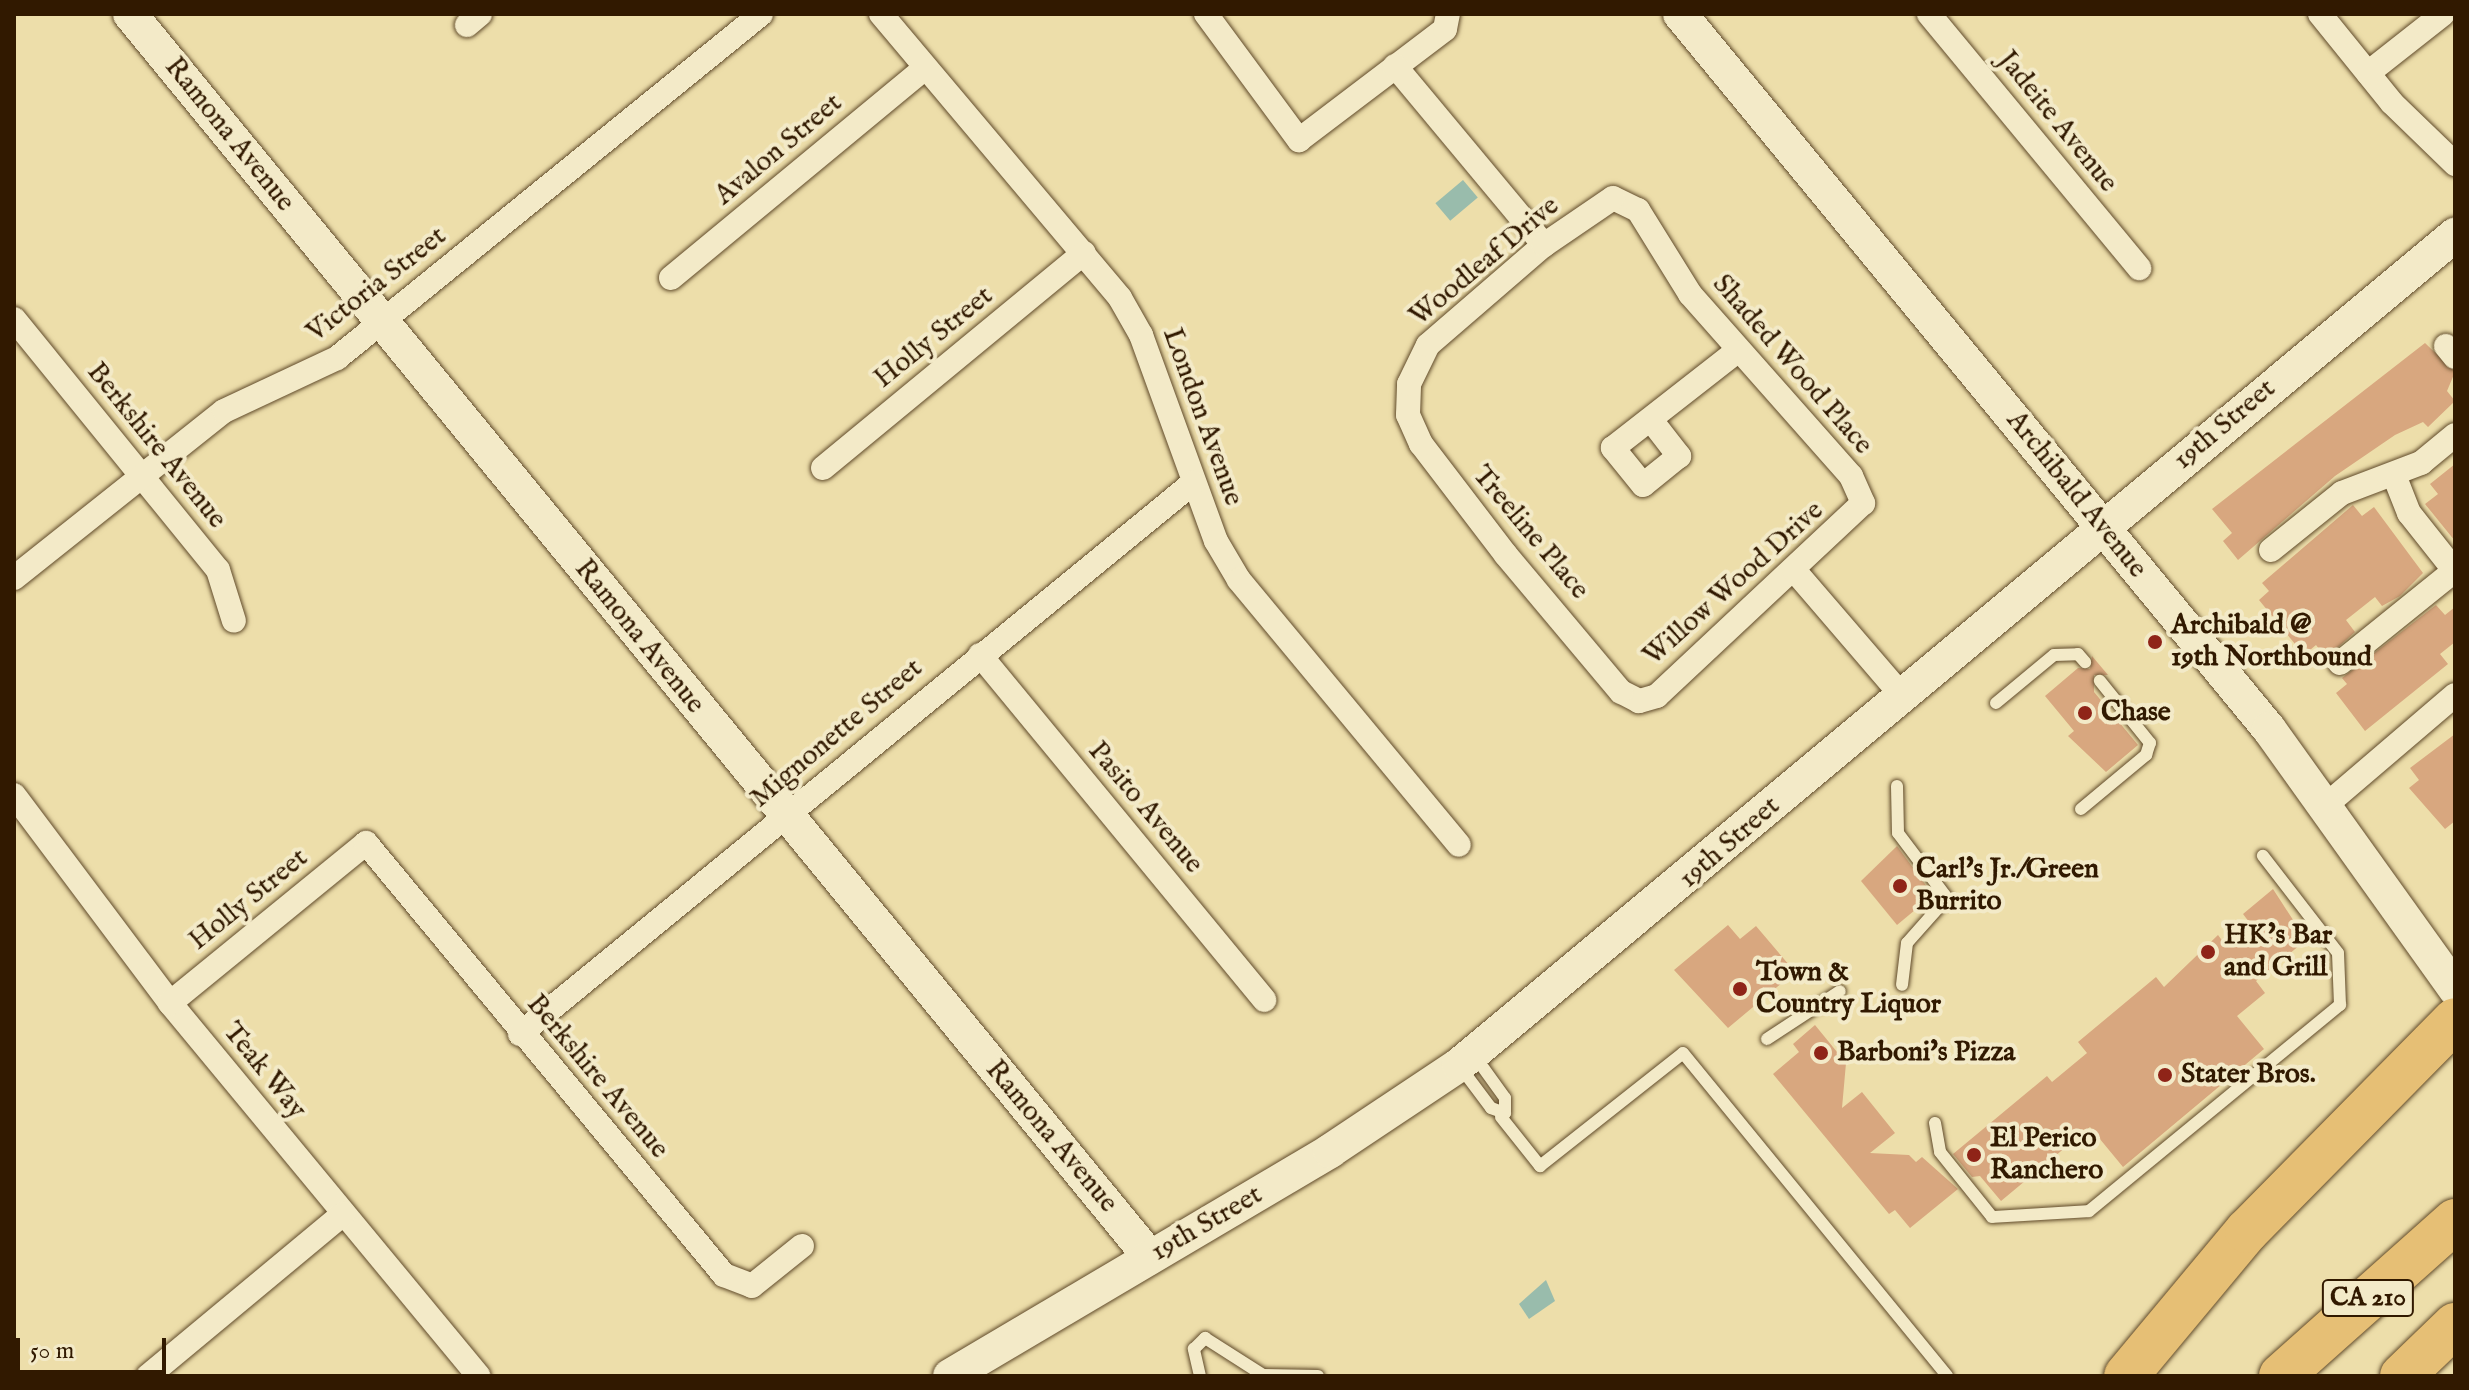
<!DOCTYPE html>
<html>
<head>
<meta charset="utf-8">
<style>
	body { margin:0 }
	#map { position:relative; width:2469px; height:1390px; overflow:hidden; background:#eddeaa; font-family:"IM FELL English",serif }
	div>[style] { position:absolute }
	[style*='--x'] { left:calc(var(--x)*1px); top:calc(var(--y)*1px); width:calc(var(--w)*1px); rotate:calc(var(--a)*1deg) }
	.water>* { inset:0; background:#99bcac; transform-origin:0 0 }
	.building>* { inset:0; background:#d8a77f }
	.roads { filter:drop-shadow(0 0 2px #604a2a) drop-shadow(0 0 2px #604a2a) }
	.lane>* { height:12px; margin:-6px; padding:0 6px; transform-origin:6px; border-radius:6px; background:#f3eac8 }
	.street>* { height:24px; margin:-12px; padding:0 12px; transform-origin:12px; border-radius:12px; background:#f3eac8 }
	.secondary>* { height:34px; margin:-17px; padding:0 17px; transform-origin:17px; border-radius:17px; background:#f3eac8 }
	.highway>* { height:44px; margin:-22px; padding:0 22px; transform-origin:22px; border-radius:22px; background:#e6bf75 }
	.dots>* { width:22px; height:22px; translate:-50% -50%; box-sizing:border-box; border:4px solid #f3eac8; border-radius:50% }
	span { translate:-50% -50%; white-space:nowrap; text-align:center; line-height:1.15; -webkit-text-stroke:8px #f3eac8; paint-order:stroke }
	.shield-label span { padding:2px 6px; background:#f3eac8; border:2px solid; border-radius:6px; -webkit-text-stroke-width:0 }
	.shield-label { font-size:26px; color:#311900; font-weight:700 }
	.street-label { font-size:28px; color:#311900 }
	.poi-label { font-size:28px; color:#311900; font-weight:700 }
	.left { translate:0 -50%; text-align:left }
	.frame { position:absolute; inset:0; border:16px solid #311900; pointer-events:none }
	.scale { position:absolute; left:16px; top:1338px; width:150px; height:36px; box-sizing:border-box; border:4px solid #311900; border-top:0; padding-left:10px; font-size:24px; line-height:28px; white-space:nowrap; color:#311900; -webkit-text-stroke:6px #f3eac8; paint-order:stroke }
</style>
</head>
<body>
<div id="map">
	<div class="water">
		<div style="left:1463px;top:180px;width:23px;height:36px;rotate:50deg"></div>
		<div style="clip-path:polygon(1546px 1280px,1555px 1301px,1529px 1319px,1519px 1304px)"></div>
	</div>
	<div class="building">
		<div style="clip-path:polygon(2425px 343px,2455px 372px,2447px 391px,2455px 401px,2428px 427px,2423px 422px,2395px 435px,2335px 476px,2238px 560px,2223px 541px,2232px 533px,2212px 509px)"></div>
		<div style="clip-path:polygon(2455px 464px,2455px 541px,2425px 504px,2438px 494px,2430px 484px)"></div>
		<div style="clip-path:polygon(2353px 505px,2362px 516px,2374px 507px,2423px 573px,2400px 596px,2382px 606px,2375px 597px,2346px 620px,2355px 632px,2326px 658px,2316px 645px,2304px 655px,2259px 600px,2269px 591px,2262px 583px)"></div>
		<div style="clip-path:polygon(2436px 605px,2445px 615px,2455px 607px,2455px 642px,2440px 654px,2448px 664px,2365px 731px,2336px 693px,2347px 684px,2342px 678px)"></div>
		<div style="clip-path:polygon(2092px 656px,2108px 675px,2094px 675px,2094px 692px,2138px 745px,2106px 772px,2068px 736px,2074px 731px,2045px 696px,2078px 668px,2090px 669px)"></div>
		<div style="clip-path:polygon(2455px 734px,2455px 821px,2445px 829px,2409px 788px,2419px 780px,2410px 768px)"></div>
		<div style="clip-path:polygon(1897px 846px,1933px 895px,1897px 925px,1861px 881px)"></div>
		<div style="clip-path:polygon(2273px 889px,2306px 940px,2256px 981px,2265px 993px,2237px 1016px,2264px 1049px,2123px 1167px,2090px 1127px,2001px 1201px,1980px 1176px,1972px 1177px,1953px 1154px,2047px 1076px,2052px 1082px,2087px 1053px,2078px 1042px,2156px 977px,2164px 987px,2218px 935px,2224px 943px,2249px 922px,2243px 914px)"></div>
		<div style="clip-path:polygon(1728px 925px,1740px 939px,1756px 926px,1795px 972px,1728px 1028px,1674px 970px)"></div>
		<div style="clip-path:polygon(1815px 1025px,1846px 1063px,1842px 1108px,1862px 1092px,1895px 1133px,1870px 1153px,1909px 1155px,1916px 1162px,1922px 1157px,1958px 1189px,1910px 1228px,1895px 1210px,1889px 1214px,1773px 1074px,1799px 1052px,1793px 1044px)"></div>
	</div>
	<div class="roads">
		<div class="lane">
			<div style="--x:1996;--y:703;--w:75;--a:-39.6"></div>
			<div style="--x:2054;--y:655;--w:24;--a:-2"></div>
			<div style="--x:2078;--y:654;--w:11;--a:49"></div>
			<div style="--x:1897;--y:786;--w:47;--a:88.8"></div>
			<div style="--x:1898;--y:833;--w:81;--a:53"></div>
			<div style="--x:1947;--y:898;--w:60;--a:131.6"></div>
			<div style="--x:1907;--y:943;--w:42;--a:96.8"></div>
			<div style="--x:2081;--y:809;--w:85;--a:-39.7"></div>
			<div style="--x:2146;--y:755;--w:13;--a:-72"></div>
			<div style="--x:2150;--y:743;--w:80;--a:-128.9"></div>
			<div style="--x:1767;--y:1039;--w:87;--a:-33.3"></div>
			<div style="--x:1461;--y:1068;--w:50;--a:53.1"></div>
			<div style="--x:1491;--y:1108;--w:15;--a:20"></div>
			<div style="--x:1505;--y:1113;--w:15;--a:-90"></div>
			<div style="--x:1505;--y:1098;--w:53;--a:-125.8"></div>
			<div style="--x:1501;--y:1117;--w:63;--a:51.5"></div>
			<div style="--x:1540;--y:1166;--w:182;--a:-38.3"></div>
			<div style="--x:1683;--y:1053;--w:417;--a:50.7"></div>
			<div style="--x:1935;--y:1123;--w:29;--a:80"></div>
			<div style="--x:1940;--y:1152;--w:83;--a:51.3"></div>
			<div style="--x:1992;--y:1217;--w:97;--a:-3.5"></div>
			<div style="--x:2089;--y:1211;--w:325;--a:-39.4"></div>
			<div style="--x:2340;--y:1005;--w:52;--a:-92.2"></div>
			<div style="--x:2338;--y:953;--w:123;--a:-127.7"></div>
			<div style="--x:1200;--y:1376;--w:28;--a:-103"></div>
			<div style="--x:1194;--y:1349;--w:16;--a:-45"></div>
			<div style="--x:1205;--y:1338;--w:69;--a:32.5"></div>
			<div style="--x:1263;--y:1375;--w:55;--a:1"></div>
		</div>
		<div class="street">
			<div style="--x:881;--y:14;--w:371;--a:49.9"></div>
			<div style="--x:1120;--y:298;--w:43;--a:60.4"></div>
			<div style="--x:1141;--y:335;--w:219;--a:70"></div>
			<div style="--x:1216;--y:541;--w:45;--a:59.5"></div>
			<div style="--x:1239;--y:580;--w:344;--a:50.3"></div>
			<div style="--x:1206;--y:14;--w:157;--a:53.6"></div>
			<div style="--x:1299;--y:140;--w:183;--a:-37.2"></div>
			<div style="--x:1445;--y:29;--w:15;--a:-79"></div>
			<div style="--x:1929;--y:14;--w:330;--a:50.4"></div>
			<div style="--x:2320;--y:14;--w:114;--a:51"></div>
			<div style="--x:2392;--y:103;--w:88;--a:44.1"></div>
			<div style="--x:467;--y:25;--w:17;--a:-40"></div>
			<div style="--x:1395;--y:66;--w:233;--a:50.2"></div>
			<div style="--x:2368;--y:73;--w:95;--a:-38.2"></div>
			<div style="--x:1613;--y:198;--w:28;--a:26"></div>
			<div style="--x:1638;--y:210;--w:99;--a:58.2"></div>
			<div style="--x:1690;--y:294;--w:243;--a:48.5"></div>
			<div style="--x:1851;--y:476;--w:30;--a:66"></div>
			<div style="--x:1863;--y:503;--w:282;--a:136.9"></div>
			<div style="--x:1657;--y:696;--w:19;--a:164"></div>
			<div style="--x:1639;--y:701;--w:20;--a:-153"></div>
			<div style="--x:1621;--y:692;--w:179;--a:-130"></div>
			<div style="--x:1506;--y:555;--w:140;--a:-127.4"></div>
			<div style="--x:1421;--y:444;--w:32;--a:-114"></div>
			<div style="--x:1408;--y:415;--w:31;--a:-88"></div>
			<div style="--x:1409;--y:384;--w:43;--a:-64"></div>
			<div style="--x:1428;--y:345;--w:153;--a:-40.8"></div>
			<div style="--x:1544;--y:245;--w:83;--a:-34.3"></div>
			<div style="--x:671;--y:278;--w:330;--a:-39.6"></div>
			<div style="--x:14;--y:319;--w:323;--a:50.9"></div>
			<div style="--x:218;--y:570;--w:53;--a:72.6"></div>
			<div style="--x:2446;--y:346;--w:14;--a:51"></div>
			<div style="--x:1651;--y:420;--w:46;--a:52.1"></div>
			<div style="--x:1679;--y:456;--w:46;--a:141.1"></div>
			<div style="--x:1643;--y:485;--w:48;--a:-129"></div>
			<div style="--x:1613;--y:448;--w:156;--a:-38"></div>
			<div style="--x:823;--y:468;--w:338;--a:-39.5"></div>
			<div style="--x:2394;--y:475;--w:41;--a:68.5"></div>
			<div style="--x:2409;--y:513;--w:74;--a:51.6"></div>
			<div style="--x:2271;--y:550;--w:91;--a:-38.8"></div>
			<div style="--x:2342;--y:493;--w:85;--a:-20.8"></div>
			<div style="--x:2421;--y:463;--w:44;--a:-39.5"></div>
			<div style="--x:1794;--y:570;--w:161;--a:49.3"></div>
			<div style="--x:14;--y:578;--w:268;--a:-38.5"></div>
			<div style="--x:224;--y:411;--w:125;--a:-25.1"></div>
			<div style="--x:337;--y:358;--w:546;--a:-39.05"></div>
			<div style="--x:980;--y:655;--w:447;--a:50.5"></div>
			<div style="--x:2340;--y:663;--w:146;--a:-38.9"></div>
			<div style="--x:14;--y:795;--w:260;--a:53.1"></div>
			<div style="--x:170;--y:1003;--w:484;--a:50.4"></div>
			<div style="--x:2325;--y:806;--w:171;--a:-40.5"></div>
			<div style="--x:170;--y:1003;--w:253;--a:-39.2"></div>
			<div style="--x:366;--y:843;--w:561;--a:50.35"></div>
			<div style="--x:724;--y:1275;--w:30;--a:21"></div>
			<div style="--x:752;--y:1286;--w:64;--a:-38.7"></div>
			<div style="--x:520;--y:1034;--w:870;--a:-39.31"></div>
			<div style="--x:148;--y:1376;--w:254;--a:-39.7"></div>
		</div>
		<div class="secondary">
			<div style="--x:130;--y:14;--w:1608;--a:50.63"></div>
			<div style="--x:1680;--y:14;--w:926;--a:50.52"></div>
			<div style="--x:2269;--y:729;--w:320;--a:54.4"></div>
			<div style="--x:950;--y:1376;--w:442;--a:-30.6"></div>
			<div style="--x:1330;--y:1151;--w:155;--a:-33.7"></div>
			<div style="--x:1459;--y:1065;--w:1297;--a:-39.81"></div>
		</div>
		<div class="highway">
			<div style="--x:2126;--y:1376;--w:189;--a:-50.2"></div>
			<div style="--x:2247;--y:1231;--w:296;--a:-45.4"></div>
			<div style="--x:2281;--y:1376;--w:233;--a:-41.7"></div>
			<div style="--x:2402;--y:1376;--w:74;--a:-43.9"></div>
		</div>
	</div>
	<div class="dots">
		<div style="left:2155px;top:642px;background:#8f2418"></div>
		<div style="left:2085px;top:713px;background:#8f2418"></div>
		<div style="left:1900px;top:886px;background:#8f2418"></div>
		<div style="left:2208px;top:952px;background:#8f2418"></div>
		<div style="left:1740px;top:989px;background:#8f2418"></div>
		<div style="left:1821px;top:1053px;background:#8f2418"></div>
		<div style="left:2165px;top:1075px;background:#8f2418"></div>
		<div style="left:1974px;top:1155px;background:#8f2418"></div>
	</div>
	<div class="shield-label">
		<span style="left:2368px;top:1298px">CA 210</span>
	</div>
	<div class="street-label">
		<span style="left:2057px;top:122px;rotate:51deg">Jadeite Avenue</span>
		<span style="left:229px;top:135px;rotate:51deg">Ramona Avenue</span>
		<span style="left:779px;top:150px;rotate:-40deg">Avalon Street</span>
		<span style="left:1485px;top:262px;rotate:-40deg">Woodleaf Drive</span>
		<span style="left:377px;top:285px;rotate:-38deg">Victoria Street</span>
		<span style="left:934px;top:338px;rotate:-39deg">Holly Street</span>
		<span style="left:1792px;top:365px;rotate:49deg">Shaded Wood Place</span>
		<span style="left:1202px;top:417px;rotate:70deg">London Avenue</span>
		<span style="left:2225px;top:425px;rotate:-40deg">19th Street</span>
		<span style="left:156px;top:446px;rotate:51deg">Berkshire Avenue</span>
		<span style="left:2076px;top:495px;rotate:51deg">Archibald Avenue</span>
		<span style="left:1530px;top:533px;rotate:50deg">Treeline Place</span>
		<span style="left:1734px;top:584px;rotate:-42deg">Willow Wood Drive</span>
		<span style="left:639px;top:637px;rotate:51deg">Ramona Avenue</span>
		<span style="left:837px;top:734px;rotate:-40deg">Mignonette Street</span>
		<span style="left:1145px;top:808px;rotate:50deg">Pasito Avenue</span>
		<span style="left:1730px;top:843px;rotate:-41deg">19th Street</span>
		<span style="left:249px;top:900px;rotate:-39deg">Holly Street</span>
		<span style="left:264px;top:1071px;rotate:51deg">Teak Way</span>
		<span style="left:597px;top:1077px;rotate:50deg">Berkshire Avenue</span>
		<span style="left:1051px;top:1137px;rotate:50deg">Ramona Avenue</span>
		<span style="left:1207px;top:1224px;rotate:-30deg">19th Street</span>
	</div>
	<div class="poi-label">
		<span class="left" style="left:2171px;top:642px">Archibald @<br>19th Northbound</span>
		<span class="left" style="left:2101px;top:713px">Chase</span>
		<span class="left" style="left:1916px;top:886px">Carl's Jr./Green<br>Burrito</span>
		<span class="left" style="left:2224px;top:952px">HK's Bar<br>and Grill</span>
		<span class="left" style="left:1756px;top:989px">Town &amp;<br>Country Liquor</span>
		<span class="left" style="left:1837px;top:1053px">Barboni's Pizza</span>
		<span class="left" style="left:2181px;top:1075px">Stater Bros.</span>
		<span class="left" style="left:1990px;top:1155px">El Perico<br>Ranchero</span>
	</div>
	<div class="frame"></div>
	<div class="scale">50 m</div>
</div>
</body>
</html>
